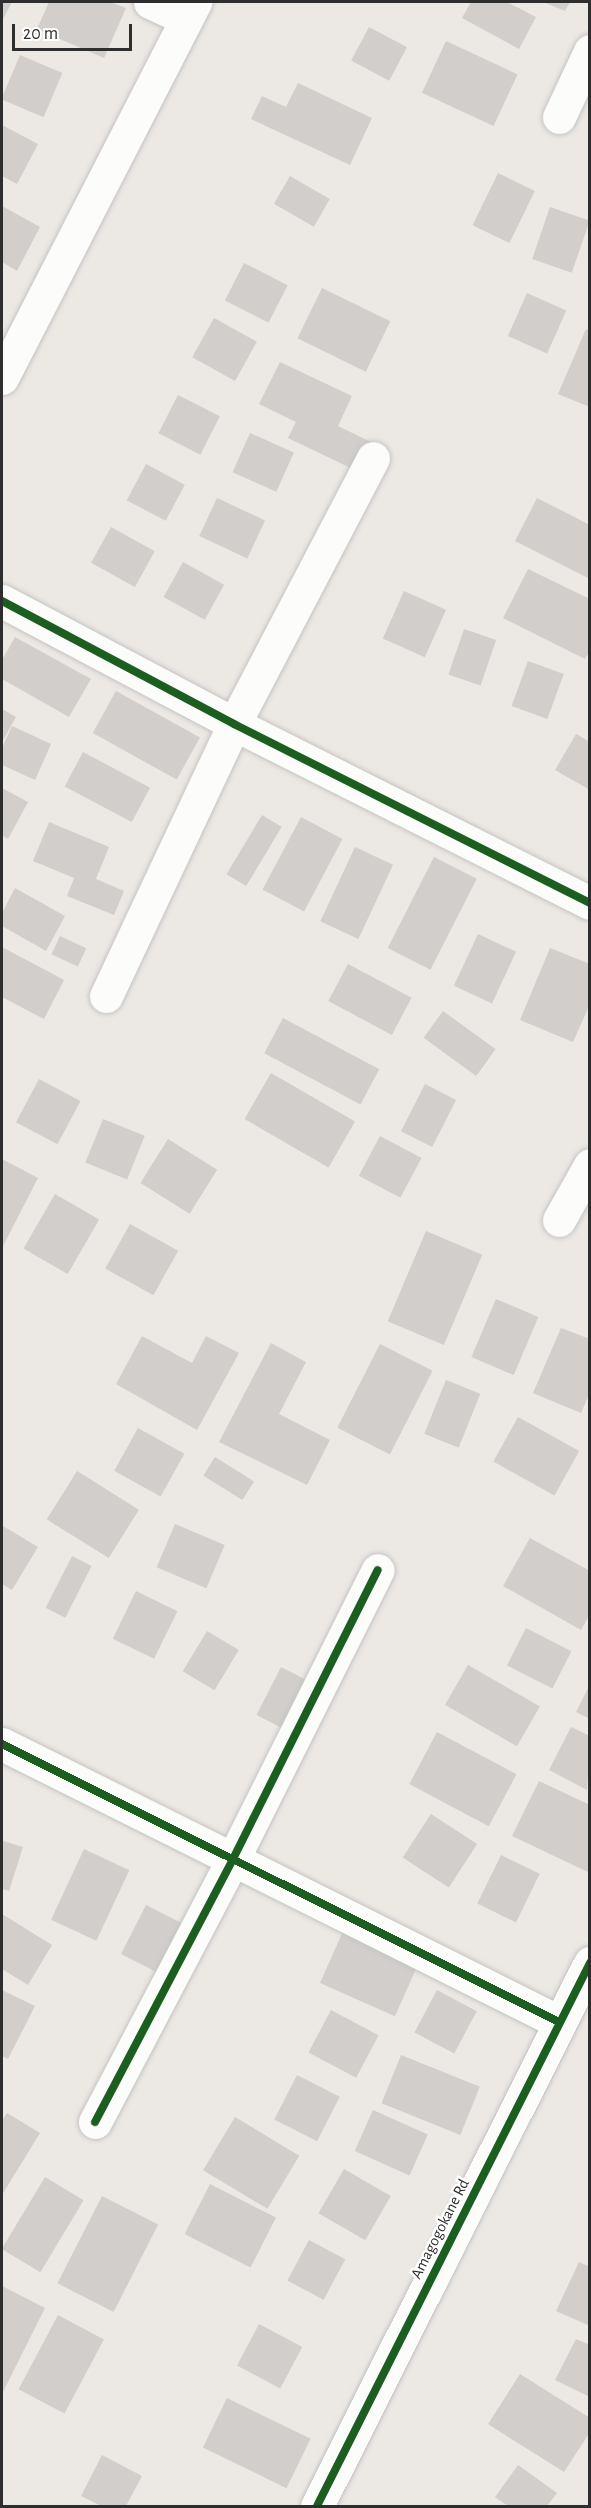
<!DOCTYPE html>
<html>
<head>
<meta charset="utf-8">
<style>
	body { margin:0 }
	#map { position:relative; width:591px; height:2508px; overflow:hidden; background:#ece8e4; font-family:"Alegreya Sans",sans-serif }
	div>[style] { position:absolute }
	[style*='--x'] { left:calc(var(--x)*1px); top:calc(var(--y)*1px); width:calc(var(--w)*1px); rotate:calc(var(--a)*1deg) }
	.building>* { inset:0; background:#d1cecb; transform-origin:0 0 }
	.roads { filter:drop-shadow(0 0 2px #c5c4c5) drop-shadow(0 0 2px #c5c4c5) }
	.minor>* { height:33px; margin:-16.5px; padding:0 16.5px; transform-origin:16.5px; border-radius:16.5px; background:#fcfcfb }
	.cycleway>* { height:8px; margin:-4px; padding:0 4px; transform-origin:4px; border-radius:4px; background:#1b5e20 }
	span { translate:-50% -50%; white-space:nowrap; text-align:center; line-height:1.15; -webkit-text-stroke:5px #fff; paint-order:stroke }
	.street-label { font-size:16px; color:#2e2e2e }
	.frame { position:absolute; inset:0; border:3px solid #2e2e2e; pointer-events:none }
	.scale { position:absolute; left:12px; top:24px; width:120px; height:27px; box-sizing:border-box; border:3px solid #2e2e2e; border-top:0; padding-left:8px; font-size:18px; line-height:21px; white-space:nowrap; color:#2e2e2e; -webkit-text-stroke:4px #fff; paint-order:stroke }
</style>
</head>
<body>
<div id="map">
	<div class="building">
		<div style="clip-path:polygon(2px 2px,12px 2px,2px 21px)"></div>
		<div style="clip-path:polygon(49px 2px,110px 2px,126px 8px,104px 58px,37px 29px)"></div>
		<div style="clip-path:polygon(471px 2px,507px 2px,536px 17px,519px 49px,462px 18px)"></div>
		<div style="clip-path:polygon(543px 2px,570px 2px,565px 11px)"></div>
		<div style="left:369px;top:27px;width:43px;height:38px;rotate:28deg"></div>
		<div style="left:446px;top:41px;width:79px;height:57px;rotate:25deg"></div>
		<div style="left:20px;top:55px;width:46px;height:48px;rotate:23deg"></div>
		<div style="clip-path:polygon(298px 83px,372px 118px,350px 165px,251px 119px,262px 96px,286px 107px)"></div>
		<div style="clip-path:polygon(2px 125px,38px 144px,17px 184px,2px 176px)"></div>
		<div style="left:498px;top:173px;width:41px;height:58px;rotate:26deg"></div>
		<div style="left:290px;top:176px;width:46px;height:32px;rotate:30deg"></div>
		<div style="clip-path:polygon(2px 206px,40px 227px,17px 271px,2px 262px)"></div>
		<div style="left:550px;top:207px;width:42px;height:55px;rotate:19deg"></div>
		<div style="left:244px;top:263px;width:49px;height:42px;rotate:27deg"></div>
		<div style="left:322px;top:288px;width:76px;height:56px;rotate:26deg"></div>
		<div style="left:527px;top:293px;width:43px;height:47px;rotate:24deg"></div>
		<div style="left:214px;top:318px;width:49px;height:45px;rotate:29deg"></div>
		<div style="clip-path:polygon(586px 329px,590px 331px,590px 407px,558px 394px)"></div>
		<div style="clip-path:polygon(280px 362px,352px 396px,338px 426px,371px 442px,357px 471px,288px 438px,296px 422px,259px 404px)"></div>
		<div style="left:178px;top:395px;width:47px;height:43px;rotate:27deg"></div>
		<div style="left:250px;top:433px;width:48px;height:43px;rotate:24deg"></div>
		<div style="left:146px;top:464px;width:44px;height:41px;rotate:28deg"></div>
		<div style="left:217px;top:498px;width:53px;height:42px;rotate:25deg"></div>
		<div style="clip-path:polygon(537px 498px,590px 525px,590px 579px,515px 541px)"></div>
		<div style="left:111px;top:527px;width:50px;height:41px;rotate:29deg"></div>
		<div style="left:183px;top:562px;width:47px;height:40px;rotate:29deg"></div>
		<div style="clip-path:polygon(528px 569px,590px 599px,590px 650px,585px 659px,503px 618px)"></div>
		<div style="left:404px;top:591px;width:46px;height:52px;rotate:24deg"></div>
		<div style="left:464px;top:629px;width:34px;height:48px;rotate:19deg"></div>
		<div style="clip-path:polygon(15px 637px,91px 679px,69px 717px,2px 679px,2px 660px)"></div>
		<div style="left:528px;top:661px;width:38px;height:48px;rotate:20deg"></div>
		<div style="left:116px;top:691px;width:96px;height:48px;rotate:29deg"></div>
		<div style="clip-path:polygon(2px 709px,16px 717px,2px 742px)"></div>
		<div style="clip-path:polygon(12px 726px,51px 744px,35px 780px,2px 765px,2px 748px)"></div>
		<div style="clip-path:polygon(576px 734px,590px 742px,590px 790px,555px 770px)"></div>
		<div style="left:83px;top:752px;width:76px;height:39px;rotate:28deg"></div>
		<div style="clip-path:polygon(2px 788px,28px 802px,8px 839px,2px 835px)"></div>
		<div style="left:262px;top:815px;width:23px;height:69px;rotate:31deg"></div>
		<div style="left:301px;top:817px;width:47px;height:82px;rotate:28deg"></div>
		<div style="clip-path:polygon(49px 822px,109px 847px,96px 879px,124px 891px,114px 915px,67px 896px,74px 878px,33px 861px)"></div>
		<div style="left:355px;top:847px;width:42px;height:82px;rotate:25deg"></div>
		<div style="left:434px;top:857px;width:48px;height:102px;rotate:27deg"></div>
		<div style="clip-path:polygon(15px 888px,65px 916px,46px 951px,2px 926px,2px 913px)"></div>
		<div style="left:478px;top:934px;width:42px;height:57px;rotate:25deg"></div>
		<div style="left:60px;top:936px;width:29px;height:20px;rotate:25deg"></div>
		<div style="clip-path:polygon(2px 947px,64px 980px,44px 1019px,2px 997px)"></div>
		<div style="clip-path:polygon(550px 948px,590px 964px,590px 1004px,573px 1042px,520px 1020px)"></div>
		<div style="left:348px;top:964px;width:72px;height:42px;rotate:28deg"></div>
		<div style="left:443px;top:1011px;width:65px;height:33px;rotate:36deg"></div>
		<div style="left:283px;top:1018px;width:109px;height:40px;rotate:28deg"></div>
		<div style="left:271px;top:1073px;width:97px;height:53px;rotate:30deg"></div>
		<div style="left:39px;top:1079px;width:47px;height:49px;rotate:28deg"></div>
		<div style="left:425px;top:1084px;width:35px;height:53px;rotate:27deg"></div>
		<div style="left:103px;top:1119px;width:45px;height:47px;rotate:22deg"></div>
		<div style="left:380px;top:1136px;width:47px;height:45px;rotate:28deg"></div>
		<div style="left:168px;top:1139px;width:58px;height:52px;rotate:32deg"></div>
		<div style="clip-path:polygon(2px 1159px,38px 1178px,2px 1248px)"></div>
		<div style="left:55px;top:1194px;width:51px;height:63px;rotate:30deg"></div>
		<div style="left:130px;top:1224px;width:55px;height:51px;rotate:29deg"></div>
		<div style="left:426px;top:1231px;width:61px;height:98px;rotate:23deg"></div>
		<div style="left:496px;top:1299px;width:46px;height:63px;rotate:23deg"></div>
		<div style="clip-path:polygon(561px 1328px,590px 1339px,590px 1392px,581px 1413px,533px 1393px)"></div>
		<div style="clip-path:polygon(142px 1336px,192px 1363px,206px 1336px,239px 1353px,197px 1430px,116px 1384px)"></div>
		<div style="clip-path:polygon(271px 1343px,306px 1362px,279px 1414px,330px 1440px,307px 1485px,219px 1442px)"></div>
		<div style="left:380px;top:1344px;width:59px;height:94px;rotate:27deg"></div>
		<div style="left:446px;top:1380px;width:37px;height:58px;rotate:22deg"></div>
		<div style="left:518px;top:1417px;width:70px;height:51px;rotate:29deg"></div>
		<div style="left:138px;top:1428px;width:53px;height:49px;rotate:29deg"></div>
		<div style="left:215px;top:1457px;width:46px;height:22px;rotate:32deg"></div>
		<div style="left:77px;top:1471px;width:73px;height:57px;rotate:32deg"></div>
		<div style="left:175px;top:1524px;width:54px;height:47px;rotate:23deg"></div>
		<div style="clip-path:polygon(3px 1526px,38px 1547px,12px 1590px,2px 1584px)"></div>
		<div style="clip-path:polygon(530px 1538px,590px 1571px,590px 1614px,581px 1630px,503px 1586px)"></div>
		<div style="left:72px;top:1556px;width:22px;height:58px;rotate:27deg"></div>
		<div style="left:136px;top:1591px;width:46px;height:53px;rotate:26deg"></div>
		<div style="left:526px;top:1628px;width:51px;height:42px;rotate:27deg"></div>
		<div style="left:207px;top:1631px;width:37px;height:47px;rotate:31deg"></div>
		<div style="left:468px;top:1665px;width:83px;height:46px;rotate:30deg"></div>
		<div style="left:281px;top:1667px;width:34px;height:54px;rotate:27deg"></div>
		<div style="clip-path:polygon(590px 1684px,590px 1719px,576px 1712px)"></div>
		<div style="clip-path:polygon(571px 1727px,590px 1736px,587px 1790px,549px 1770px)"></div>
		<div style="left:437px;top:1732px;width:90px;height:59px;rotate:28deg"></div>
		<div style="clip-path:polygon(539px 1781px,590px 1805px,590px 1873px,512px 1836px)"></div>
		<div style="left:431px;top:1814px;width:55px;height:52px;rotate:33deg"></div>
		<div style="clip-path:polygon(3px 1841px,23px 1847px,9px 1891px,2px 1889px)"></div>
		<div style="left:84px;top:1849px;width:50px;height:78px;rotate:25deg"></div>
		<div style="left:501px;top:1855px;width:43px;height:54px;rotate:26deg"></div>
		<div style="left:146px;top:1905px;width:47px;height:55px;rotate:27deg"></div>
		<div style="clip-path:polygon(2px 1914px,52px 1945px,28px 1985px,2px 1969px)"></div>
		<div style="left:344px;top:1929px;width:82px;height:59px;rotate:24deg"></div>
		<div style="clip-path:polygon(2px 1990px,35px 2006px,8px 2059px,2px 2056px)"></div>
		<div style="left:437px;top:1990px;width:45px;height:48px;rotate:28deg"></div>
		<div style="left:331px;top:2010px;width:54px;height:48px;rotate:28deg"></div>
		<div style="left:401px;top:2055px;width:85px;height:52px;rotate:22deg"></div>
		<div style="left:297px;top:2075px;width:48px;height:50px;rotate:27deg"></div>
		<div style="left:373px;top:2110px;width:60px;height:45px;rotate:24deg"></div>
		<div style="clip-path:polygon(7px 2113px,40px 2133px,2px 2195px,2px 2121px)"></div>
		<div style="left:235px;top:2117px;width:75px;height:62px;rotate:31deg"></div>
		<div style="left:344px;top:2169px;width:54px;height:51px;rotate:30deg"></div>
		<div style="left:45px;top:2177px;width:45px;height:84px;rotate:31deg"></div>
		<div style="left:210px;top:2184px;width:74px;height:56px;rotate:27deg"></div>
		<div style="left:102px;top:2196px;width:63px;height:98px;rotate:27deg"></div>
		<div style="left:309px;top:2240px;width:41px;height:46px;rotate:28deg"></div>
		<div style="clip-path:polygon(579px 2262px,590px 2267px,590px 2326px,556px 2311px)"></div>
		<div style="clip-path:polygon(2px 2286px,45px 2308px,2px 2394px)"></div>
		<div style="left:58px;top:2315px;width:52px;height:84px;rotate:28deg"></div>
		<div style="left:259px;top:2324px;width:49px;height:47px;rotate:28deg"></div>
		<div style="clip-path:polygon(576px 2339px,590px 2345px,590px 2397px,555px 2380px)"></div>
		<div style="clip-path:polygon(520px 2374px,590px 2418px,590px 2432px,564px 2472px,488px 2424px)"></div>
		<div style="left:227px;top:2398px;width:93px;height:55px;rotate:26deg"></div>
		<div style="clip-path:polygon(102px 2455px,142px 2476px,126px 2506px,101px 2506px,81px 2496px)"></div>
		<div style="clip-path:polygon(518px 2465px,557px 2493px,547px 2506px,508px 2506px,495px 2497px)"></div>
	</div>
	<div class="roads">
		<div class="minor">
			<div style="--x:150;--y:2;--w:40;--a:25"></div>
			<div style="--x:559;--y:117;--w:73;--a:-64.8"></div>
			<div style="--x:2;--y:378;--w:423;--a:-62.8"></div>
			<div style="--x:2;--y:601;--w:263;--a:27.9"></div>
			<div style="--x:234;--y:724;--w:398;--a:26.7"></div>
			<div style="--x:106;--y:996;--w:301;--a:-64.8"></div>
			<div style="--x:234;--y:724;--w:300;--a:-62.4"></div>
			<div style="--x:559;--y:1220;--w:63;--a:-60.6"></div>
			<div style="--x:2;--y:1744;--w:623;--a:26.52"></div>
			<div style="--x:95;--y:2122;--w:297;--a:-62.3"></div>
			<div style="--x:233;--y:1859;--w:323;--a:-63.4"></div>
			<div style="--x:317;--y:2506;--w:608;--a:-63.31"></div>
		</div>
	</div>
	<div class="cycleway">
		<div style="--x:2;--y:601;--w:263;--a:27.9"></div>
		<div style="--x:234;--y:724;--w:398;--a:26.7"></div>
		<div style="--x:2;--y:1744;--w:623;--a:26.52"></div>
		<div style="--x:95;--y:2122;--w:297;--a:-62.3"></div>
		<div style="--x:233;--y:1859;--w:323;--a:-63.4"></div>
		<div style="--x:317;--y:2506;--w:608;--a:-63.31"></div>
	</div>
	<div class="street-label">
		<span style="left:440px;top:2229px;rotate:-63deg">Amagogokane Rd</span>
	</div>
	<div class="frame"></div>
	<div class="scale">20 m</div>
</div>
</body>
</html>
